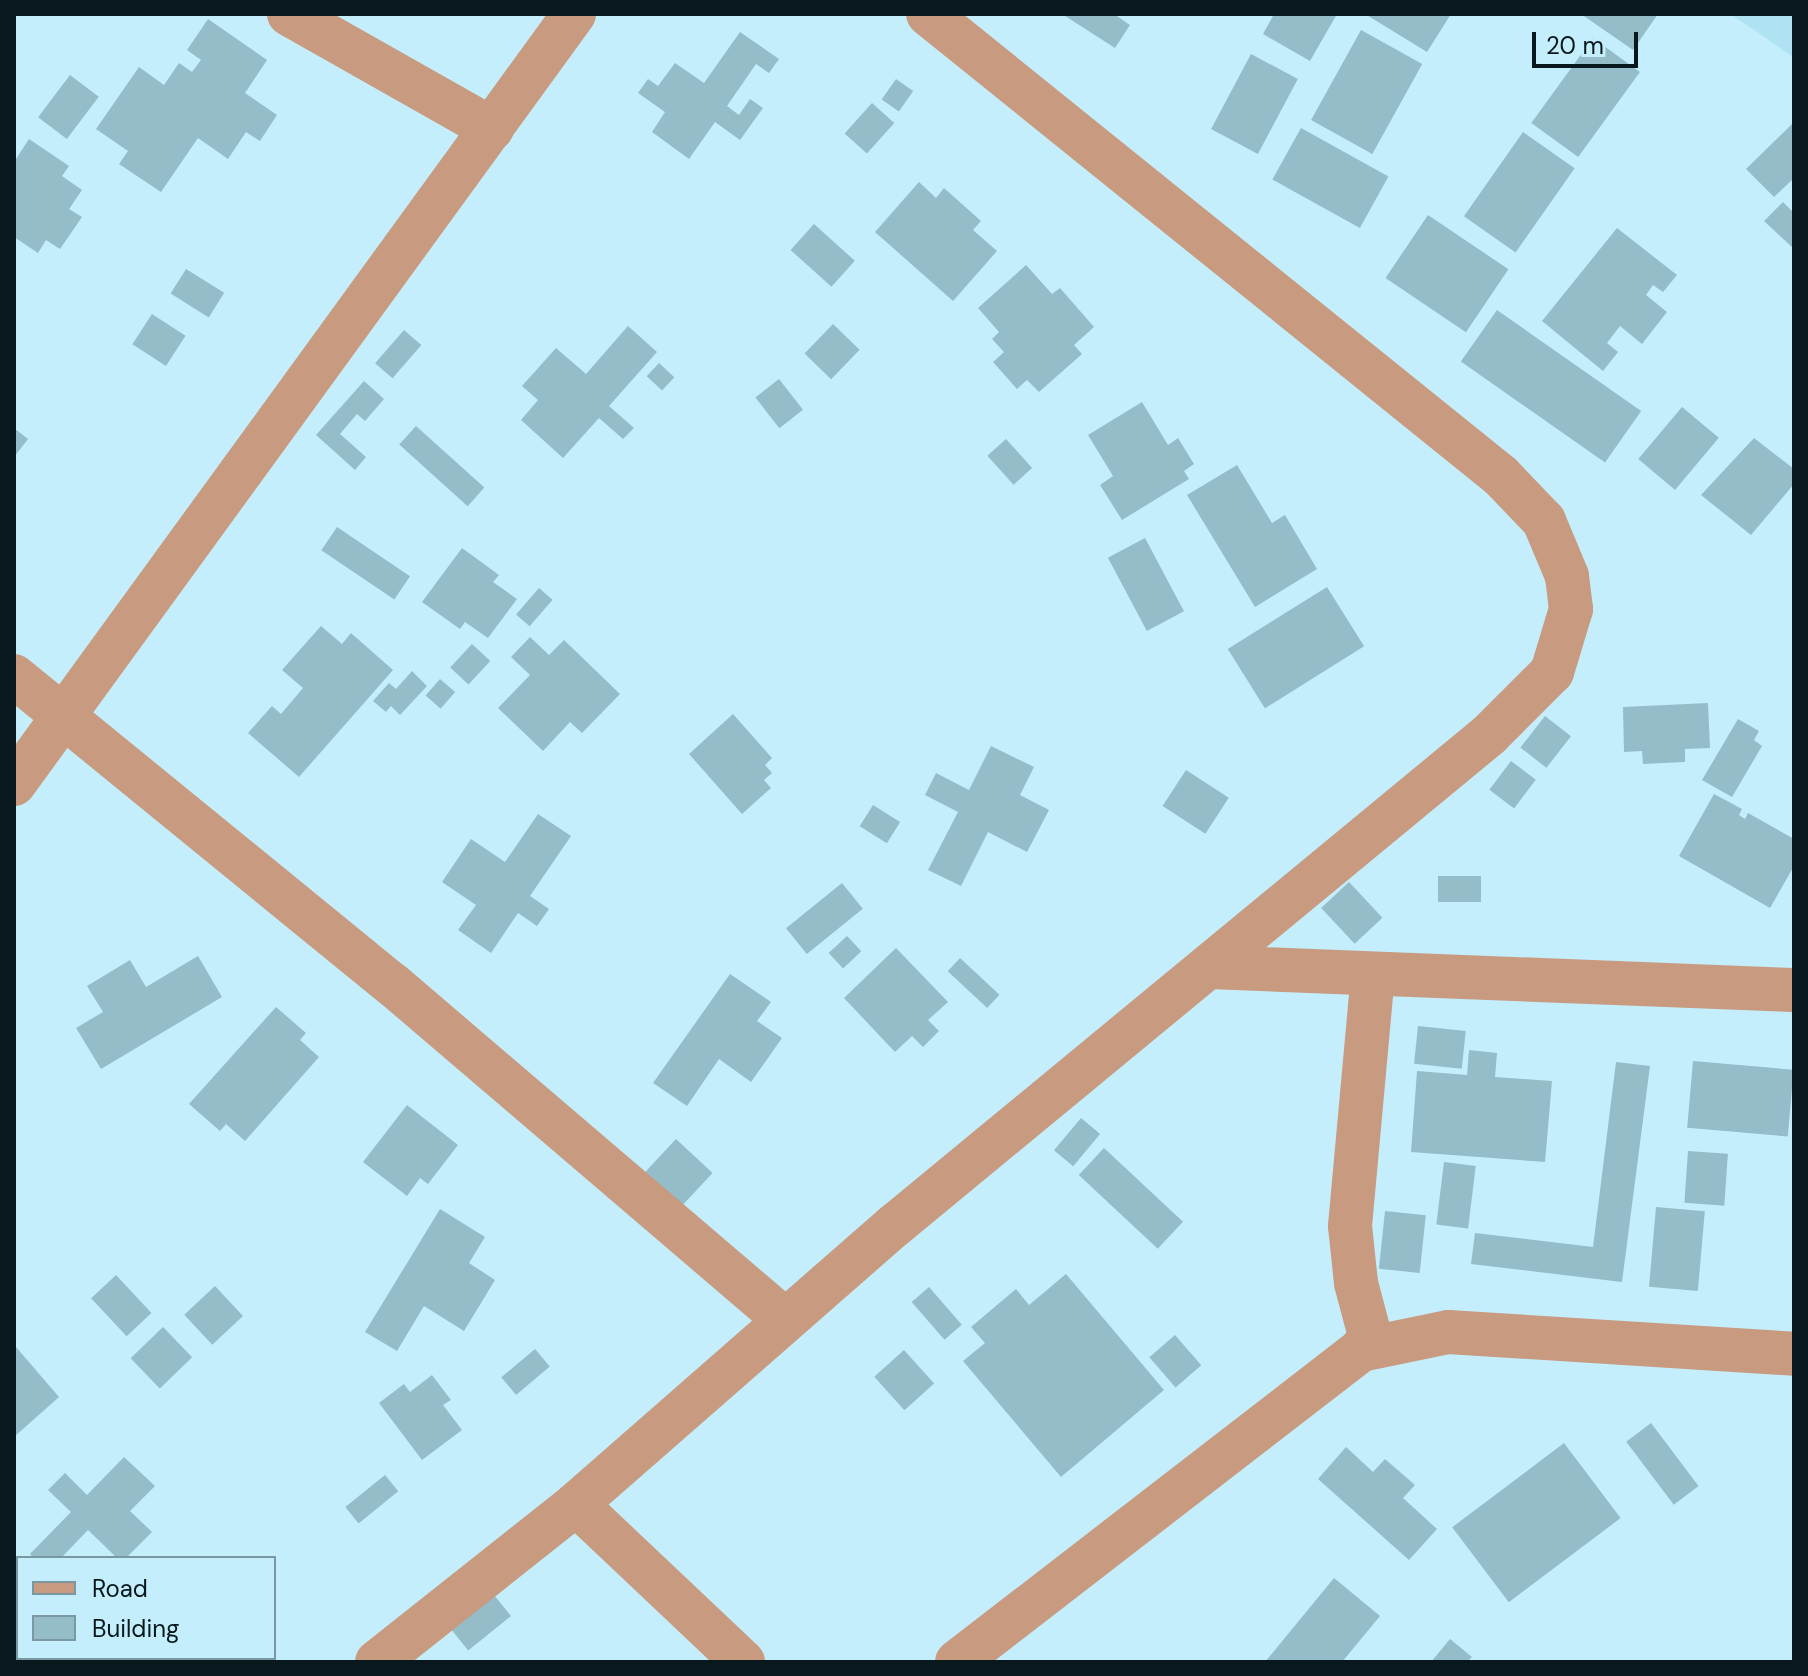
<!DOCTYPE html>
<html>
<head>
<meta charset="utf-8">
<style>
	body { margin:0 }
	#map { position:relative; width:1808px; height:1676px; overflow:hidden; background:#c4eefb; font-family:"DM Sans",sans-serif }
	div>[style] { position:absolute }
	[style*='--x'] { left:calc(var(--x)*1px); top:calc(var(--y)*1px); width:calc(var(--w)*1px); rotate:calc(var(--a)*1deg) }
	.built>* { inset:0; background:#afe3f2 }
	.building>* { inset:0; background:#94bdc9; transform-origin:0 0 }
	.minor>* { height:44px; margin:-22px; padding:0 22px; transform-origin:22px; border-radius:22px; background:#c89b81 }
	span { translate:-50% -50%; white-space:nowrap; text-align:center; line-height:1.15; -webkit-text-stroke:8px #c4eefb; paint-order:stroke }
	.frame { position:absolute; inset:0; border:16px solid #08181c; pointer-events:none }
	.legend { position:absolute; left:16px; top:1556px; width:260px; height:104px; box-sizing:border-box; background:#c4eefb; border:2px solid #7998a2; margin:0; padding:10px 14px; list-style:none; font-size:24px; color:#08181c }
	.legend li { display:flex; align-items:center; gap:16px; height:40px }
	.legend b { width:40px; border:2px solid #7998a2 }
	.scale { position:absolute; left:1532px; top:32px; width:106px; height:36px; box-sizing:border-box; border:4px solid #08181c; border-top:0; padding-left:10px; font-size:24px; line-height:28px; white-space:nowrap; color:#08181c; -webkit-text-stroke:6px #c4eefb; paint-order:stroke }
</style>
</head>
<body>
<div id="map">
	<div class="built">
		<div style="clip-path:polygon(1730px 14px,1794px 14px,1794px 58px,1760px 34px)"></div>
	</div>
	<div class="building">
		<div style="clip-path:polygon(1062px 14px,1114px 14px,1130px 25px,1115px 48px)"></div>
		<div style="clip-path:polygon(1274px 14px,1337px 14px,1310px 61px,1263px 34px)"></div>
		<div style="clip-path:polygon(1365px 14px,1451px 14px,1427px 52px)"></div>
		<div style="clip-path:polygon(1581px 14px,1658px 14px,1633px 50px)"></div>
		<div style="clip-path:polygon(208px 19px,267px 60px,245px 93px,277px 115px,260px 141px,246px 132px,228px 159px,198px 138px,161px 192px,119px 164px,128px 151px,96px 129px,139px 67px,164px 85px,179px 63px,192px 72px,201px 60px,187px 50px)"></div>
		<div style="left:1361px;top:30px;width:70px;height:103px;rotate:29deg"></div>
		<div style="clip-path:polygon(740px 32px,779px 59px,769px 73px,756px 64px,727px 106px,739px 115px,750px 99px,763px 108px,740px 140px,715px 122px,689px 159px,652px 132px,665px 112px,638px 93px,648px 79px,658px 86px,675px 63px,704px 83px)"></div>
		<div style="left:1593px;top:38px;width:58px;height:105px;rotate:36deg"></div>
		<div style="left:1251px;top:54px;width:53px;height:85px;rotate:28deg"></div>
		<div style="left:70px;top:75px;width:36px;height:53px;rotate:37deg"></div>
		<div style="left:896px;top:79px;width:21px;height:25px;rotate:35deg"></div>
		<div style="left:872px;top:103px;width:30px;height:41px;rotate:42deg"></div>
		<div style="clip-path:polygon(1792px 124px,1794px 178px,1774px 197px,1746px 169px)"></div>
		<div style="left:1301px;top:128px;width:100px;height:59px;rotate:29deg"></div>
		<div style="left:1523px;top:132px;width:63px;height:103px;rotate:35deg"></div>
		<div style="clip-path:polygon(29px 139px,69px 166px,62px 176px,82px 190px,69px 209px,82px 217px,60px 249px,46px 240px,38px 253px,14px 237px,14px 162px)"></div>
		<div style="clip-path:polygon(919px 182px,936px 198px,944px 188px,981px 221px,973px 230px,997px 251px,953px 301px,875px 232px)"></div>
		<div style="clip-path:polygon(1783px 202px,1794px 213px,1794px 249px,1764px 221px)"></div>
		<div style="left:1428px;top:215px;width:97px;height:76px;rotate:34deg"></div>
		<div style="left:814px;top:224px;width:55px;height:35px;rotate:42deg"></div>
		<div style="clip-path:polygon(1617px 228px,1677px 275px,1663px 292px,1653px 285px,1646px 295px,1667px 312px,1642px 344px,1620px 326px,1607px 343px,1618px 352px,1603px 371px,1542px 321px)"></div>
		<div style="clip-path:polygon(1026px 265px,1052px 294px,1060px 288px,1094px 327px,1074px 345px,1082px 354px,1039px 392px,1027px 380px,1017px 389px,993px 362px,1004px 352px,992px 339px,999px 332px,978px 308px)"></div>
		<div style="left:186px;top:269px;width:45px;height:29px;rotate:32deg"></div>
		<div style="left:1497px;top:310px;width:176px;height:63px;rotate:35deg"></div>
		<div style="left:152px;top:314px;width:40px;height:36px;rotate:33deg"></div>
		<div style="left:833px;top:324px;width:37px;height:41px;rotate:44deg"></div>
		<div style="clip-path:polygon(628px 326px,657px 352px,609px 406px,634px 428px,623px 439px,599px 418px,563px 458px,521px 420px,538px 400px,522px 386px,556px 348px,586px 374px)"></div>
		<div style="left:404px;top:330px;width:23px;height:44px;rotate:41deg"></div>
		<div style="left:659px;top:363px;width:21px;height:18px;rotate:43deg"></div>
		<div style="left:779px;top:379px;width:39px;height:30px;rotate:52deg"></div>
		<div style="clip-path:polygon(364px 381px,384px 399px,365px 421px,357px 414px,340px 434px,366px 457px,355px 470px,316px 435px)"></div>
		<div style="clip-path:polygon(1142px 402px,1168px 445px,1178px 438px,1194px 464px,1184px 471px,1189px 479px,1122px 520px,1100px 485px,1113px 476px,1088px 435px)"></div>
		<div style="left:1682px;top:407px;width:48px;height:68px;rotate:40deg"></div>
		<div style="left:416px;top:426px;width:92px;height:25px;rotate:42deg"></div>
		<div style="clip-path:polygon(14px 428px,28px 439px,14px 457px)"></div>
		<div style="clip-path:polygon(1754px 438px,1794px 469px,1794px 484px,1751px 535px,1701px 495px)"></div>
		<div style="left:1006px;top:439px;width:39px;height:25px;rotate:48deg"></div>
		<div style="clip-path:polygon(1237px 465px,1272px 523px,1285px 515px,1317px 569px,1255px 607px,1187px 495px)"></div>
		<div style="left:337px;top:527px;width:88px;height:28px;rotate:34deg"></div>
		<div style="left:1145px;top:538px;width:83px;height:42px;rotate:62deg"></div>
		<div style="clip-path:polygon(462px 548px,499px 575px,493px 582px,517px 599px,488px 638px,465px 622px,460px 629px,422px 602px)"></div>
		<div style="left:1327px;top:587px;width:70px;height:117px;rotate:58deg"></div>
		<div style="left:539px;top:588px;width:18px;height:35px;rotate:41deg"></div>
		<div style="clip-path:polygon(321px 626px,342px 644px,351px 633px,393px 670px,299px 777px,248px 733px,272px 706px,281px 714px,303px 688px,282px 670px)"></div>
		<div style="clip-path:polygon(530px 637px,549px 655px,564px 640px,620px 694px,582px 733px,570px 722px,543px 751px,498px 708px,530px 675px,511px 657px)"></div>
		<div style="left:472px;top:644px;width:25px;height:32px;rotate:43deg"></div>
		<div style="clip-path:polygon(412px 671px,427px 686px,400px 715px,391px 706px,386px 712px,373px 701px,389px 683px,396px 689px)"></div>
		<div style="left:440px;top:679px;width:20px;height:22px;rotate:41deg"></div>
		<div style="clip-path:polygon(1708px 703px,1710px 748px,1685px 749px,1685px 762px,1643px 764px,1642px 751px,1624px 752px,1623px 707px)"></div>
		<div style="clip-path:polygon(733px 714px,772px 758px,765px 765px,772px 773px,764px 780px,771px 788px,742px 814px,689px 754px)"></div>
		<div style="left:1545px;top:716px;width:33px;height:40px;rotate:38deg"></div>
		<div style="clip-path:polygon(1738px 719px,1759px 731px,1754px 740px,1762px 746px,1732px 797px,1702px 780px)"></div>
		<div style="clip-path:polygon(991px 746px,1034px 767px,1020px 795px,1049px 810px,1027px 852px,988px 832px,961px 886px,928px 870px,958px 812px,925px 795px,936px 773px,969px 790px)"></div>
		<div style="left:1511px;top:761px;width:31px;height:36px;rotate:37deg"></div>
		<div style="left:1186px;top:770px;width:51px;height:43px;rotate:33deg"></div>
		<div style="clip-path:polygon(1714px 794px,1742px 809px,1739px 815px,1745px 819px,1748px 813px,1794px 839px,1794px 866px,1770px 908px,1679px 856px)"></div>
		<div style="left:873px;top:805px;width:32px;height:25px;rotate:32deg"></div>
		<div style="clip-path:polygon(538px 814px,571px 836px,530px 896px,549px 909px,537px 926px,518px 913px,491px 953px,458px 930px,476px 905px,442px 882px,471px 839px,505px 862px)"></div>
		<div style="left:1438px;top:876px;width:43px;height:26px"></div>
		<div style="left:1349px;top:882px;width:49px;height:38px;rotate:47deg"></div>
		<div style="left:842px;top:883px;width:33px;height:72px;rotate:51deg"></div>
		<div style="left:847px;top:936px;width:21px;height:25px;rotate:47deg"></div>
		<div style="clip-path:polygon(896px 948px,948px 1002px,928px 1020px,939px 1031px,923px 1047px,912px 1036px,895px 1052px,844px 998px)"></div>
		<div style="clip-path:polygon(198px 956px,222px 997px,101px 1069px,76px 1028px,103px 1012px,87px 986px,130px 960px,146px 987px)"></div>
		<div style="left:960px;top:958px;width:54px;height:18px;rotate:43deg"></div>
		<div style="clip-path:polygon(730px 974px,771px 1002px,757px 1021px,782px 1038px,751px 1082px,719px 1059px,687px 1106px,653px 1083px)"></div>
		<div style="clip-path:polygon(276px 1007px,306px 1033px,300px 1040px,319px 1057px,245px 1141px,226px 1124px,220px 1131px,189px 1104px)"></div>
		<div style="left:1418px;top:1026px;width:48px;height:38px;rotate:6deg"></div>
		<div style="clip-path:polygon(1469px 1050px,1497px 1053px,1495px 1077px,1552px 1081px,1545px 1162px,1411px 1152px,1417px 1071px,1467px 1075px)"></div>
		<div style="left:1693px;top:1061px;width:101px;height:67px;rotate:5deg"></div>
		<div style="clip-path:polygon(1616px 1062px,1650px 1066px,1622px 1282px,1471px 1264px,1475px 1233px,1593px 1247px)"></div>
		<div style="clip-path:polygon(407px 1105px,458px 1145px,428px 1184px,420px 1178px,407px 1196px,363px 1162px)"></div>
		<div style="left:1081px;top:1118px;width:25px;height:42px;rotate:40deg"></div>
		<div style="left:676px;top:1139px;width:50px;height:54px;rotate:43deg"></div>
		<div style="left:1104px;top:1148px;width:108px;height:37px;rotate:43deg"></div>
		<div style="left:1688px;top:1151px;width:40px;height:52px;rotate:4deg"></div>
		<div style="left:1444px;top:1162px;width:32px;height:63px;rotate:7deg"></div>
		<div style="left:1656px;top:1207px;width:49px;height:80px;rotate:5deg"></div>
		<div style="clip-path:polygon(440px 1209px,485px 1237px,469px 1263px,495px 1280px,464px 1331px,424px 1306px,397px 1351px,365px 1332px)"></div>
		<div style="left:1385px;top:1211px;width:41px;height:58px;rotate:6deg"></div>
		<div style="clip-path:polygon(1066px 1274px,1164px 1390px,1061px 1477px,963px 1361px,985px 1343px,971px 1327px,1016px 1289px,1029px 1305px)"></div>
		<div style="left:116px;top:1275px;width:52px;height:34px;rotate:47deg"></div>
		<div style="left:215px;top:1286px;width:41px;height:42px;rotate:47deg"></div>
		<div style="left:929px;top:1287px;width:50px;height:23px;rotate:49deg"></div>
		<div style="left:163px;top:1327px;width:42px;height:45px;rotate:46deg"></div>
		<div style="left:1175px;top:1335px;width:40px;height:34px;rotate:49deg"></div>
		<div style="clip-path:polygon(16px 1347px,59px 1397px,14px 1437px,14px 1349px)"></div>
		<div style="left:535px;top:1349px;width:23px;height:44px;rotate:50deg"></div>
		<div style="left:904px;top:1350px;width:45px;height:40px;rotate:48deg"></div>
		<div style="clip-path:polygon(432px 1375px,451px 1400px,443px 1405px,462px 1430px,422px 1460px,379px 1403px,404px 1384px,410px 1392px)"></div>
		<div style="left:1651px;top:1423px;width:79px;height:31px;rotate:53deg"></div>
		<div style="left:1564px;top:1443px;width:94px;height:140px;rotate:53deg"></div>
		<div style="clip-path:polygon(1346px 1447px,1373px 1472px,1385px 1459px,1415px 1485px,1403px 1498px,1437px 1529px,1409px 1560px,1318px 1479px)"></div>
		<div style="clip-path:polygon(124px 1457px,155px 1486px,130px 1511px,152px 1532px,126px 1558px,117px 1558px,88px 1530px,61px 1558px,34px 1558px,30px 1554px,71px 1512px,48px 1490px,65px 1473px,87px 1495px)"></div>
		<div style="left:385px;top:1475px;width:21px;height:51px;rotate:51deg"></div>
		<div style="clip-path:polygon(1334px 1578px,1380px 1616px,1342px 1662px,1265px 1662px)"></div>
		<div style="left:494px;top:1595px;width:27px;height:55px;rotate:51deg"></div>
		<div style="clip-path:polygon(1450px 1639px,1472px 1657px,1467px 1662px,1431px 1662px)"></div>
	</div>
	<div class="minor">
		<div style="--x:289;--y:14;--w:233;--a:29.5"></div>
		<div style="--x:14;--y:676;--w:488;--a:39.2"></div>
		<div style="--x:392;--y:984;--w:516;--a:40.52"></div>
		<div style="--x:14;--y:784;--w:952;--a:-53.97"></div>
		<div style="--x:1210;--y:967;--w:584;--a:2.26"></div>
		<div style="--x:1361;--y:1350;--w:17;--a:-57"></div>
		<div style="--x:1370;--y:1336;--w:55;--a:-104.8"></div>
		<div style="--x:1356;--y:1283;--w:57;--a:-96"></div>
		<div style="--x:1350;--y:1226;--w:253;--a:-84.8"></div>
		<div style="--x:576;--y:1504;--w:230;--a:43.4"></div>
		<div style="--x:377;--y:1662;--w:254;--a:-38.4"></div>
		<div style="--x:576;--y:1504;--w:424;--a:-41.2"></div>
		<div style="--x:895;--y:1225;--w:770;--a:-39.52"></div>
		<div style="--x:1489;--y:735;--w:89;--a:-45"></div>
		<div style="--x:1552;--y:672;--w:66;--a:-73.2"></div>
		<div style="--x:1571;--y:609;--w:33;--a:-97"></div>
		<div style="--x:1567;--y:576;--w:60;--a:-112.7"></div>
		<div style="--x:1544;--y:521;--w:62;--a:-133.7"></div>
		<div style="--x:1501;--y:476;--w:736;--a:-141.12"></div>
		<div style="--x:957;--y:1662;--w:510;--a:-37.68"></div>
		<div style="--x:1361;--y:1350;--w:89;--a:-11.7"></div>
		<div style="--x:1448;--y:1332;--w:347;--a:3.6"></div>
	</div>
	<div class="frame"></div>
	<ul class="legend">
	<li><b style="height:10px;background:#c89b81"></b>Road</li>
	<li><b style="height:22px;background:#94bdc9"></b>Building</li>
	</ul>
	<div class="scale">20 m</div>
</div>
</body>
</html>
